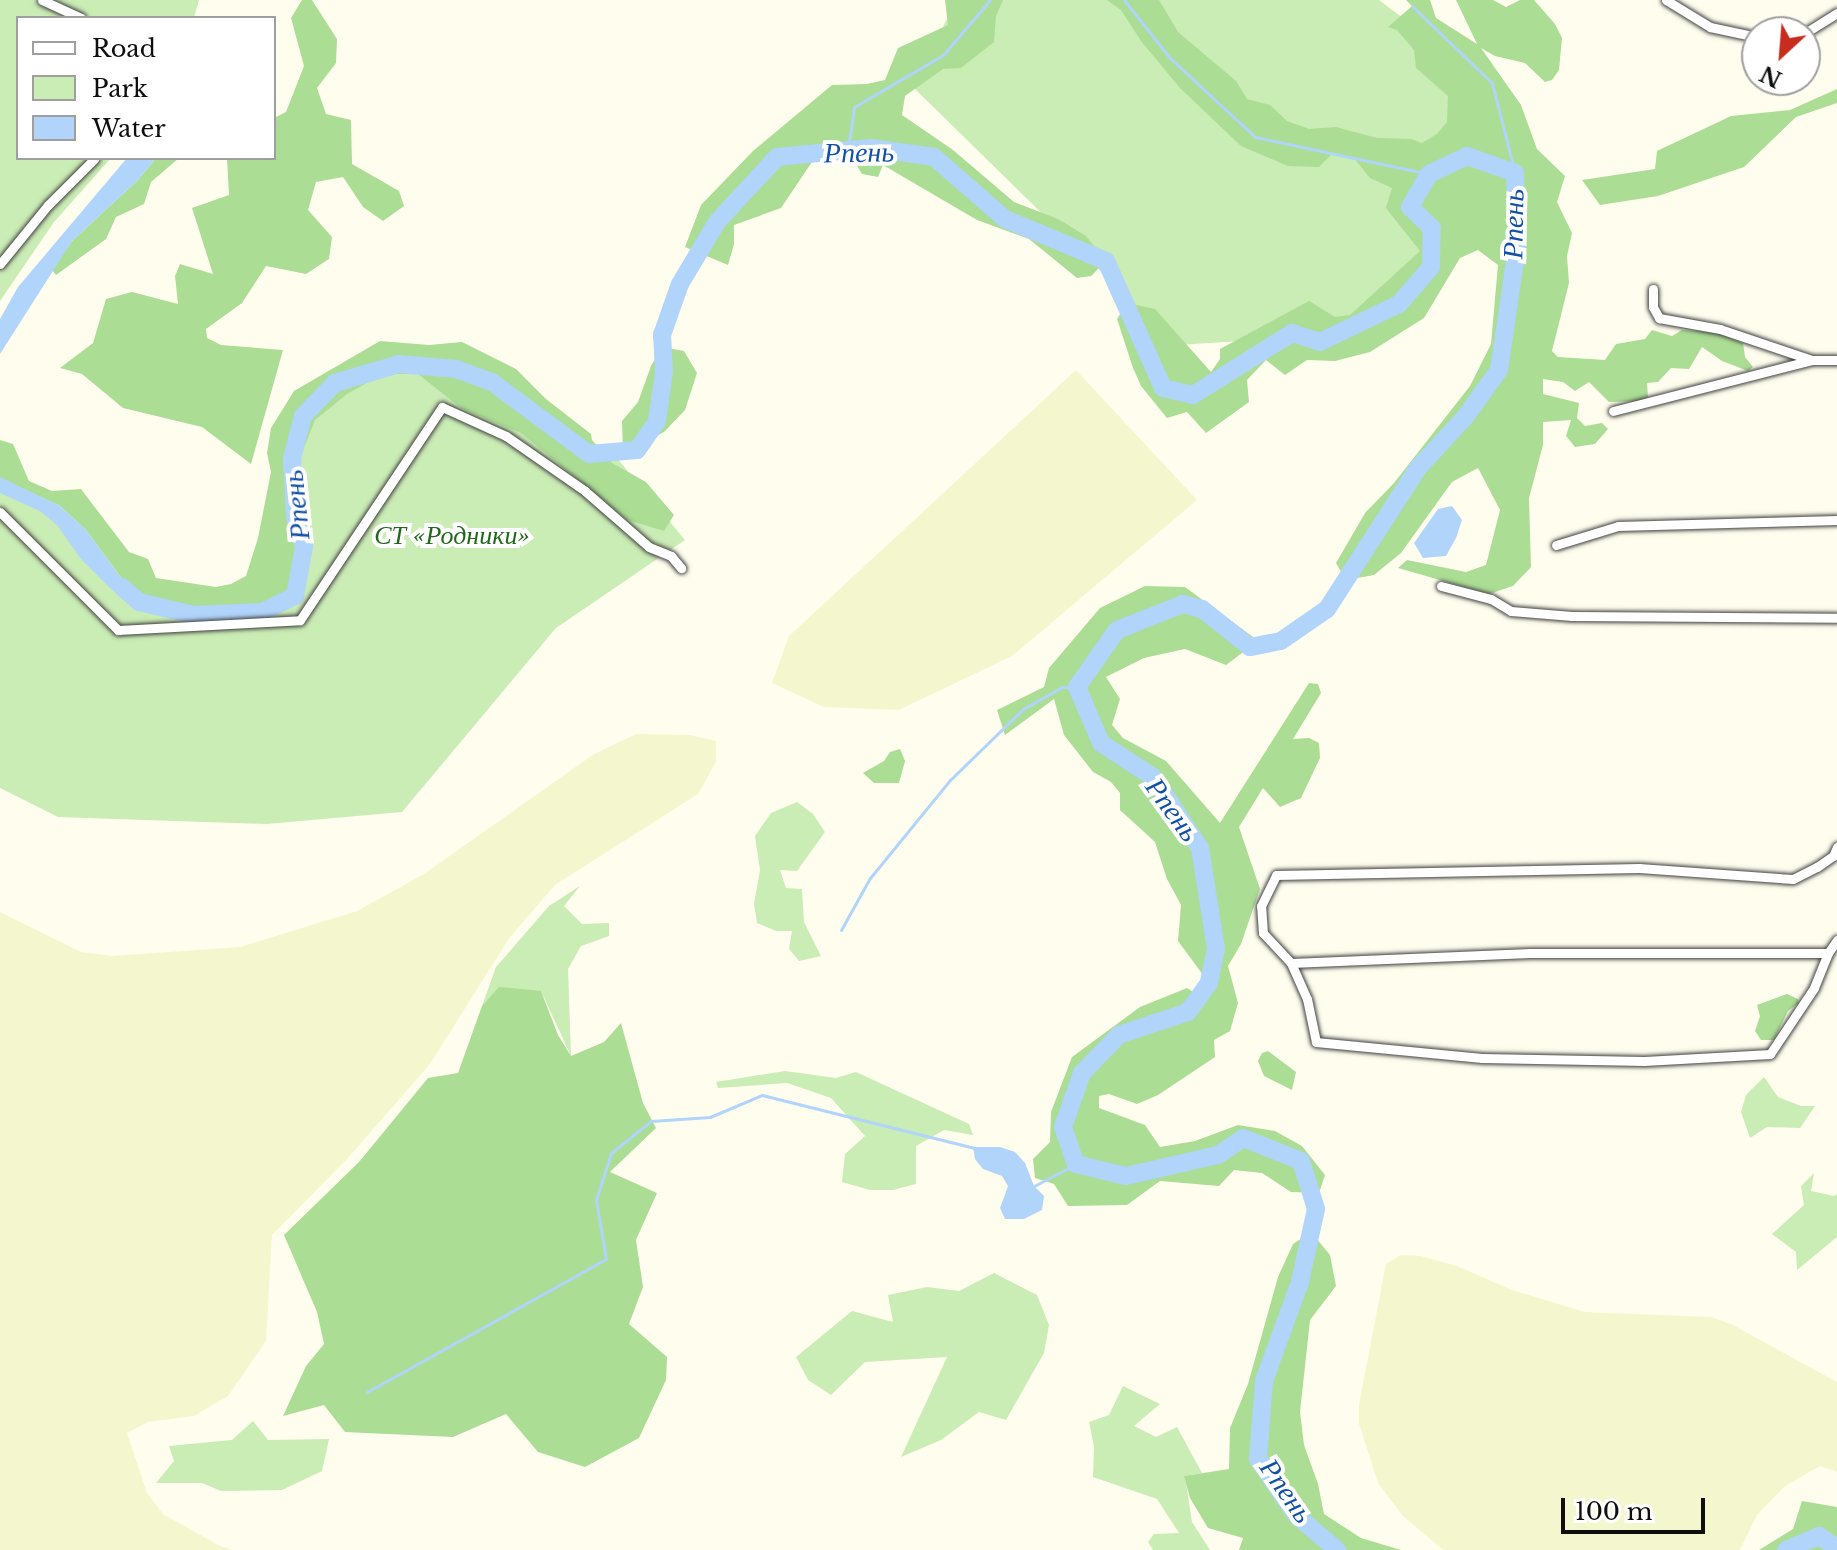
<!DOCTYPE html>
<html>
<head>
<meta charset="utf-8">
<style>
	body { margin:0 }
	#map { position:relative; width:1837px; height:1550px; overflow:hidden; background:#fffeee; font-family:"Libre Baskerville",serif }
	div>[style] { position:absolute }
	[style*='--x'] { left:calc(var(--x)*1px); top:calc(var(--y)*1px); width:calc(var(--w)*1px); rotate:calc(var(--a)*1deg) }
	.farmland>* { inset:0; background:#f4f7cd }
	.green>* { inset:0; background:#caecb5 }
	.forest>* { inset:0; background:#abdd94 }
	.water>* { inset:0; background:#b0d4fa }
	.stream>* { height:3px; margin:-1.5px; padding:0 1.5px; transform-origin:1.5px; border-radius:1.5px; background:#b0d4fa }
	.river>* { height:18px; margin:-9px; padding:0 9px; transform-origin:9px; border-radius:9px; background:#b0d4fa }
	.roads { filter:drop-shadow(0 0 2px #414141) drop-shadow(0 0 2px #414141) }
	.minor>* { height:9px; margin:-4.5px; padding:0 4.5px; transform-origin:4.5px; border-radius:4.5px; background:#fff }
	span { translate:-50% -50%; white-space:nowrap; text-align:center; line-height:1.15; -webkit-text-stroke:8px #fff; paint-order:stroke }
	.park-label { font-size:26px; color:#20691a; font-style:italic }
	.water-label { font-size:28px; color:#1050a7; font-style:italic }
	.legend { position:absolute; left:16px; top:16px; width:260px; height:144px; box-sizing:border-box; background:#fff; border:2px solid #9f9f9f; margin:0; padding:10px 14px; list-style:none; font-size:24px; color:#0e0e0e }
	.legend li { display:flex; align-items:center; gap:16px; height:40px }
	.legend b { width:40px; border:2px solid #9f9f9f }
	.north { position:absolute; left:1741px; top:16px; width:80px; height:80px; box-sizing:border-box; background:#fff; border:2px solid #9f9f9f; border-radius:50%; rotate:206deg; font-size:22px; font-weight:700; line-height:32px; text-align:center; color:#0e0e0e }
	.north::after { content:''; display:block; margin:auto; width:28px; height:36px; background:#c62d1e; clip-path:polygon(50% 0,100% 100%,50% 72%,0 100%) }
	.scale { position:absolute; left:1561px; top:1498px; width:144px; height:36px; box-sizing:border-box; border:4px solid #0e0e0e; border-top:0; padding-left:10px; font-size:24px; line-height:28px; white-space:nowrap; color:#0e0e0e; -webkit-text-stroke:6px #fff; paint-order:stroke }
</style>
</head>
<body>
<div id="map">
	<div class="farmland">
		<div style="clip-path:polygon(1076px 370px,1197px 500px,1012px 656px,899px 710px,824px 707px,772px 683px,789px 636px)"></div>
		<div style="clip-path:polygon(636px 734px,689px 735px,716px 741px,716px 762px,698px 794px,555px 885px,510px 937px,430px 1064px,348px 1158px,272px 1235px,266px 1341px,228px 1396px,194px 1416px,148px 1422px,127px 1433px,147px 1493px,163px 1514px,220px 1546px,233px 1550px,0 1550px,0 912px,81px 952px,112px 956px,240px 947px,357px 911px,424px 874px,594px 754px)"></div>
		<div style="clip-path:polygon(1401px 1255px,1421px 1256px,1457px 1266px,1512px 1290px,1585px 1312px,1711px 1317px,1731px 1324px,1837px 1382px,1837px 1472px,1820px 1466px,1785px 1486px,1757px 1515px,1740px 1550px,1443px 1550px,1402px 1515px,1378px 1483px,1359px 1424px,1359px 1404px,1386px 1264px)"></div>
	</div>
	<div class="green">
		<div style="clip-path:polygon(0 0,199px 0,194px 18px,18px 18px,18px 158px,111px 158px,54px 222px,0 301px)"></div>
		<div style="clip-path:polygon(957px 0,1379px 0,1415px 27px,1482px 134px,1486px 198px,1343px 335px,1176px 345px,912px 86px)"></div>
		<div style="clip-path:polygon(412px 360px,592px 452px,616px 457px,685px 540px,556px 628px,402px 812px,267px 824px,58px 817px,0 788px,0 473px,143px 596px,292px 589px,313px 542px,296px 454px,313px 412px,356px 375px)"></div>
		<div style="clip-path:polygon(797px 802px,813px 814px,825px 832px,797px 871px,780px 870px,786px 888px,802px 889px,804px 922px,821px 956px,799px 961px,789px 949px,792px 931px,776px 931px,757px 923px,754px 904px,760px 870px,755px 836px,771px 813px)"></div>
		<div style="clip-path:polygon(580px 886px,564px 906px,582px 924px,609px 923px,609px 936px,581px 946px,568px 969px,571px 1056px,541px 991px,482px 1006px,496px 967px,549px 906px)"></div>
		<div style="clip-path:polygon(785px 1071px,836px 1078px,856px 1072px,969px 1124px,973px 1135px,944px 1130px,916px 1146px,916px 1184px,893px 1190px,870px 1190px,842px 1182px,845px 1154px,865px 1136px,831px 1098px,787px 1083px,718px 1088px,716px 1082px)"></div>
		<div style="clip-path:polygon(1764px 1077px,1778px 1097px,1801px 1106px,1815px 1106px,1800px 1128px,1767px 1127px,1750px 1138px,1741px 1112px,1746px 1095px)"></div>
		<div style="clip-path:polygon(1814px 1173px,1811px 1191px,1834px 1196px,1837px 1194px,1837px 1237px,1797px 1270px,1796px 1252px,1772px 1234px,1804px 1205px,1801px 1186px)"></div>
		<div style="clip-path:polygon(994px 1273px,1037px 1295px,1049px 1325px,1044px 1353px,1006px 1420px,979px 1412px,941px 1440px,901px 1457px,947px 1357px,865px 1362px,831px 1395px,808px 1380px,796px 1357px,852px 1311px,893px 1322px,888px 1295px,927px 1287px,959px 1291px)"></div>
		<div style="clip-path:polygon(1123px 1386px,1160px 1404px,1134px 1426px,1156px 1437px,1177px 1427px,1202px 1473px,1185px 1476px,1192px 1522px,1210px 1550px,1153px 1550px,1148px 1542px,1154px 1534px,1179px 1533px,1157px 1499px,1093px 1477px,1094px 1447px,1089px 1422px,1109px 1415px)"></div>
		<div style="clip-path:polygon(253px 1421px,268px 1440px,329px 1439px,322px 1471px,282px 1490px,221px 1491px,202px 1483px,156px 1483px,174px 1461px,169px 1446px,232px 1440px)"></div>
	</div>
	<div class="forest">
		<div style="clip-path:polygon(302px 0,312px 0,337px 39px,336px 63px,317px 88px,326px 114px,351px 120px,352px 164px,399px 191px,404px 206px,383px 221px,363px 207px,343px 177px,316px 182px,308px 210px,332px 237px,329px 259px,306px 274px,266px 266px,242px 303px,206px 329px,207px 338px,221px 345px,283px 350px,251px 464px,202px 427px,123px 408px,82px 374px,60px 368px,93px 343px,106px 299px,132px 292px,178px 304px,175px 276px,180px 264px,213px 274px,192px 208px,229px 195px,227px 158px,274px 158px,274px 118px,286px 112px,304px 66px,291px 18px)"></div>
		<div style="clip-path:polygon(945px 0,1003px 0,996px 16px,994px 42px,961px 68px,943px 69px,905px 96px,902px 115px,953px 150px,1014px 202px,1058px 219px,1086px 236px,1106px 261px,1091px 276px,1077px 278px,1029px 239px,977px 220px,883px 165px,878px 177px,862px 174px,847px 149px,818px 153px,781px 208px,734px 225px,734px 244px,728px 265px,685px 247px,701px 205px,753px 151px,832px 85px,867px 84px,885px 80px,898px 48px,948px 25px)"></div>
		<div style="clip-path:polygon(1107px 0,1159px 0,1178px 32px,1236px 81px,1247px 99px,1270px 105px,1287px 121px,1309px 129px,1336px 127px,1377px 138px,1411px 139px,1422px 143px,1437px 134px,1447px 122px,1448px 96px,1416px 68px,1414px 50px,1397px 30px,1388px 27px,1412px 6px,1406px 0,1430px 0,1436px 18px,1477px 44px,1456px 0,1493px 0,1506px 7px,1520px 0,1534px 0,1555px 24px,1562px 38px,1559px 70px,1552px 80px,1545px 82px,1525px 63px,1495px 56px,1481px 48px,1521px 105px,1537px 149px,1565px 176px,1557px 202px,1572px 233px,1567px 256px,1569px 283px,1552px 351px,1558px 357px,1605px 360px,1616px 344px,1645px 339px,1652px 330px,1672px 336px,1682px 330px,1714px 332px,1743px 343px,1745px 357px,1753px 367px,1748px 371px,1722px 361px,1702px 347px,1689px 369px,1671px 368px,1658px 382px,1647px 383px,1648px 397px,1642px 401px,1609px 402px,1589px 382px,1575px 391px,1563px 382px,1543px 379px,1543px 394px,1579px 403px,1577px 418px,1585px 426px,1602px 423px,1608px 429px,1595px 444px,1575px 447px,1566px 436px,1571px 420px,1543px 422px,1543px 445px,1529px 498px,1531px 567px,1513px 586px,1489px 594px,1398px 568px,1407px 560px,1466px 572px,1486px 565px,1500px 510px,1478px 468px,1452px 482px,1401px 553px,1374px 575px,1346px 580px,1336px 563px,1365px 513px,1394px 483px,1470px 386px,1491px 344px,1498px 265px,1478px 250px,1460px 258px,1424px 318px,1370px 352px,1335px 361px,1307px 360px,1285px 375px,1266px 360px,1247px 380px,1249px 402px,1206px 433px,1187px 412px,1167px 418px,1141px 386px,1133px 368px,1117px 319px,1127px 303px,1155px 309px,1211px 372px,1220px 359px,1220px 349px,1309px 301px,1335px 317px,1350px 315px,1420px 251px,1386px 208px,1392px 188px,1370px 178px,1354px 158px,1332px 154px,1319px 167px,1288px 166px,1241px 146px,1180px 88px,1141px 41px,1121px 10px)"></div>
		<div style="clip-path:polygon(1837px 89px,1837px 103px,1796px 117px,1744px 167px,1658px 196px,1600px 205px,1582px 180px,1655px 169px,1657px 151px,1731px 116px,1790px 110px)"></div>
		<div style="clip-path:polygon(156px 158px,179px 158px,151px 182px,144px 204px,116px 217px,106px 239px,56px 275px,52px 270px,72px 241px,138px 180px)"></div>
		<div style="clip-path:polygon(380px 341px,429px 345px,462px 342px,516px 369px,546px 399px,591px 434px,592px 440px,612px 463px,646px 482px,674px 515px,664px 531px,628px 520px,521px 433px,461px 408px,418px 374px,383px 374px,347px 394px,315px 420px,303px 450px,292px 458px,295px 517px,304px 546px,295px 596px,262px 612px,194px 615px,139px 602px,86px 530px,60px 506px,0 478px,0 440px,13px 444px,29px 481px,52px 491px,81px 489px,129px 552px,148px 559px,156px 578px,216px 587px,231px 584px,246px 576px,258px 538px,271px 472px,267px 453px,271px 428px,294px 391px)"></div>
		<div style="clip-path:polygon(662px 347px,684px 351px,697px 373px,685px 410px,664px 432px,623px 453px,622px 421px,638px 402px,651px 366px)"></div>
		<div style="clip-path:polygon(1145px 586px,1185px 587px,1253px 637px,1250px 647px,1226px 665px,1185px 649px,1144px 658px,1106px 677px,1120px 699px,1112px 725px,1123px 738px,1166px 761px,1220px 823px,1309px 683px,1318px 684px,1321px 693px,1293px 739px,1309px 738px,1319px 743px,1320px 758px,1301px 798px,1280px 807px,1263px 788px,1239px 827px,1260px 889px,1241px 944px,1228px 966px,1238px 1003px,1230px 1031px,1214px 1040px,1215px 1057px,1158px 1095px,1137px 1104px,1109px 1094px,1099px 1096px,1099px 1108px,1145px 1125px,1160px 1147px,1195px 1141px,1238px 1125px,1275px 1131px,1302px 1146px,1325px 1175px,1319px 1193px,1291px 1192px,1262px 1173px,1234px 1170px,1219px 1186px,1160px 1181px,1127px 1205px,1068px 1206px,1054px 1184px,1035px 1178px,1033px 1159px,1050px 1142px,1051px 1112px,1072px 1057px,1140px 1007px,1187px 988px,1199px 996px,1209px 983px,1178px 941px,1181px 905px,1167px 879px,1155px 842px,1120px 810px,1120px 793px,1111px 782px,1093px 772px,1064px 735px,1054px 699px,1005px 735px,997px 710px,1044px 687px,1049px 668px,1100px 608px)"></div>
		<div style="clip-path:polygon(900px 749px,905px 761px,899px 783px,874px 783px,863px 773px,884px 761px,890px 752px)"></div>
		<div style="clip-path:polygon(499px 987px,541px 991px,558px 1035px,571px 1056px,604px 1042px,621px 1023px,643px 1103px,656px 1128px,610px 1172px,657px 1193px,636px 1240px,643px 1287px,629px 1324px,667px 1357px,666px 1380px,639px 1438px,585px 1467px,538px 1452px,506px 1414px,453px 1437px,345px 1432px,324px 1405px,283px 1416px,306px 1366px,324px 1344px,317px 1312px,284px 1235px,359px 1162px,428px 1078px,458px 1073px,482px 1006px)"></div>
		<div style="clip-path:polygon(1787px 994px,1798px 999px,1799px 1003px,1788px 1011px,1774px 1040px,1761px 1040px,1755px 1031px,1760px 1016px,1757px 1005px)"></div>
		<div style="clip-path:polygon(1268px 1051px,1296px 1072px,1292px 1090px,1264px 1076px,1258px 1061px,1262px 1053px)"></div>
		<div style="clip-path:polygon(1311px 1232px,1330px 1255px,1336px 1286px,1310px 1320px,1300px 1412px,1304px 1445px,1318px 1484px,1324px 1514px,1361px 1538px,1401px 1550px,1239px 1550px,1243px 1538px,1208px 1528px,1190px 1498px,1184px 1476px,1229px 1469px,1230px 1428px,1248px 1384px,1278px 1277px,1293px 1244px)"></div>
		<div style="clip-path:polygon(1802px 1501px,1837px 1507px,1837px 1550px,1759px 1550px,1793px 1529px)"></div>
	</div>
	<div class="water">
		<div style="clip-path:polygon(127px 158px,156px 158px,138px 180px,72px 241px,0 354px,0 319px,18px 287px)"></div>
		<div style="clip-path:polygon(0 477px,60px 506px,86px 530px,139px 602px,112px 590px,81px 559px,57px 525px,40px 511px,0 493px)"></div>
		<div style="clip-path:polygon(1452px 506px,1462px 520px,1456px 538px,1446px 556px,1423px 558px,1414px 543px,1438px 509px)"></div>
		<div style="clip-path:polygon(973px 1147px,1000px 1147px,1015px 1152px,1025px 1163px,1034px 1186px,1044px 1196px,1042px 1210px,1024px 1219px,1005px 1219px,1000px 1208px,1008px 1186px,1002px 1176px,983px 1169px,975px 1159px)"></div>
	</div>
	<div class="stream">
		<div style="--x:1124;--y:0;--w:74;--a:51.6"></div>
		<div style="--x:1170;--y:58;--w:116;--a:42.9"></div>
		<div style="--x:1255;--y:137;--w:178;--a:12"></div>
		<div style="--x:1412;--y:6;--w:111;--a:43.9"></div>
		<div style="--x:1492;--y:83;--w:93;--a:75.7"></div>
		<div style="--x:848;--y:149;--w:42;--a:-81.9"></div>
		<div style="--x:854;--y:107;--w:103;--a:-30.3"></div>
		<div style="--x:943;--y:55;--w:72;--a:-49.5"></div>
		<div style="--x:841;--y:930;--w:60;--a:-60.9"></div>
		<div style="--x:870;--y:878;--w:127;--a:-50.8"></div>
		<div style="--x:950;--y:780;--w:102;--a:-44.2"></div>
		<div style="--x:1023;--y:709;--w:45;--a:-29.4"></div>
		<div style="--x:1062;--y:687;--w:15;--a:0"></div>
		<div style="--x:1034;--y:1186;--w:47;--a:-27.6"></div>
		<div style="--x:367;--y:1392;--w:274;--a:-29.1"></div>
		<div style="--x:606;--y:1259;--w:60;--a:-99.6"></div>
		<div style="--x:596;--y:1200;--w:49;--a:-72.3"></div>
		<div style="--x:611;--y:1153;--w:51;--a:-38.7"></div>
		<div style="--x:651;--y:1121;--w:59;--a:-3.9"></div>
		<div style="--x:710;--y:1117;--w:56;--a:-22.9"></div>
		<div style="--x:762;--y:1095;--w:219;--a:14"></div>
	</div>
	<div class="river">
		<div style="--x:122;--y:587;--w:23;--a:41"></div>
		<div style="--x:139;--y:602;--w:57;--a:13.3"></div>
		<div style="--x:194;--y:615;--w:68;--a:-2.5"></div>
		<div style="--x:262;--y:612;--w:37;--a:-26"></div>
		<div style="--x:295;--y:596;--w:51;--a:-79.8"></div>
		<div style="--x:304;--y:546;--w:30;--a:-107"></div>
		<div style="--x:295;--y:517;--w:59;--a:-92.9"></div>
		<div style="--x:292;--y:458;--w:43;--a:-75.3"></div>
		<div style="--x:303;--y:416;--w:46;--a:-45.9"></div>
		<div style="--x:335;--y:383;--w:67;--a:-16.5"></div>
		<div style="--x:399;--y:364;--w:57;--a:5"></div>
		<div style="--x:456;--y:369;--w:38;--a:20"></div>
		<div style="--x:492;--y:382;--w:121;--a:36.6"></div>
		<div style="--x:589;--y:454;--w:48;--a:-4.8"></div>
		<div style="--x:637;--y:450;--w:35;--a:-55"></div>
		<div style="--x:657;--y:421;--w:49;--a:-81.9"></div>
		<div style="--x:664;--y:372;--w:37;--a:-93"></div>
		<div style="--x:662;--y:335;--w:54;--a:-70.6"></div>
		<div style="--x:680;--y:284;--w:72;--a:-59.2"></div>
		<div style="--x:717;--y:222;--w:88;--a:-47.3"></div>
		<div style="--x:777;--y:157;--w:94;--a:-5.5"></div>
		<div style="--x:871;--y:148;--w:64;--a:8.1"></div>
		<div style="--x:934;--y:157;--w:94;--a:41.1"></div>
		<div style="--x:1005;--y:219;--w:109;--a:22.6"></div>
		<div style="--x:1106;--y:261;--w:139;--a:65.8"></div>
		<div style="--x:1163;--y:388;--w:31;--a:13"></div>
		<div style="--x:1193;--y:395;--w:117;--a:-32.1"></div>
		<div style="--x:1292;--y:333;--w:29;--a:18"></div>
		<div style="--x:1320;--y:342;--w:88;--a:-25.7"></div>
		<div style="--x:1399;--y:304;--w:49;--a:-49.1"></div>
		<div style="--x:1431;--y:267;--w:39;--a:-89"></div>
		<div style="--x:1432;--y:228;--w:30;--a:-136"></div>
		<div style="--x:1410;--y:207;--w:38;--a:-60"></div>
		<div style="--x:1429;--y:174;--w:42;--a:-25.3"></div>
		<div style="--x:1467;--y:156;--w:51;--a:19.5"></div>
		<div style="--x:1515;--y:173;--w:74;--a:88.5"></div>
		<div style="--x:1517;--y:247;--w:124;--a:98.3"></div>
		<div style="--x:1499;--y:370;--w:57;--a:125.7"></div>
		<div style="--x:1466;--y:416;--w:71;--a:132.7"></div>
		<div style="--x:1418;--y:468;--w:168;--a:122.8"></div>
		<div style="--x:1327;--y:609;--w:56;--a:145.2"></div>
		<div style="--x:1281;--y:641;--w:32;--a:169"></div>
		<div style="--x:1250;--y:647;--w:61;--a:-141.6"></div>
		<div style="--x:1202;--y:609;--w:20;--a:-165"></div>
		<div style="--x:1183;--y:604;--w:71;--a:158.5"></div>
		<div style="--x:1117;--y:630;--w:70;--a:125.1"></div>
		<div style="--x:1077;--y:687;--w:61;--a:66.8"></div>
		<div style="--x:1101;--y:743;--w:62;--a:33.2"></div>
		<div style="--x:1153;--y:777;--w:85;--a:56.5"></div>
		<div style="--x:1200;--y:848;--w:102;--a:81"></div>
		<div style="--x:1216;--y:949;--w:35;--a:102"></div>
		<div style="--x:1209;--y:983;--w:36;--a:126"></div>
		<div style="--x:1188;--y:1012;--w:73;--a:161.6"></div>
		<div style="--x:1119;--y:1035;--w:53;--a:134.2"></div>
		<div style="--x:1082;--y:1073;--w:57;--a:109.4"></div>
		<div style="--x:1063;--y:1127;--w:39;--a:71"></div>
		<div style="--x:1076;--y:1164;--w:51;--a:13.5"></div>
		<div style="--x:1126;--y:1176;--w:94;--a:-12.9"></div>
		<div style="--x:1218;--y:1155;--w:30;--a:-34"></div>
		<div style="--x:1243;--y:1138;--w:62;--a:21.6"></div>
		<div style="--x:1301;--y:1161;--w:50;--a:72.6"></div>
		<div style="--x:1316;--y:1209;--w:75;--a:102.4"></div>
		<div style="--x:1300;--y:1282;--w:105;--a:110"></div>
		<div style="--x:1264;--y:1381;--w:78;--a:94.4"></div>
		<div style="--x:1258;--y:1459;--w:68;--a:55.8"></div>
		<div style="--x:1296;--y:1515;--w:54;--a:40.5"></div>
		<div style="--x:1786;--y:1550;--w:36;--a:-23"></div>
		<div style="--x:1819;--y:1536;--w:22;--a:34"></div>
	</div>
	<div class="roads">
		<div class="minor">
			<div style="--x:42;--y:0;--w:43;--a:24.8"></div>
			<div style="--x:1666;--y:0;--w:52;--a:31.5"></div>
			<div style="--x:1710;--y:27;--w:48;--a:12"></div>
			<div style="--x:1805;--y:33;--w:38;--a:-32"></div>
			<div style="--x:0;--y:264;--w:76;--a:-50.9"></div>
			<div style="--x:48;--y:205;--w:66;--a:-45"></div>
			<div style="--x:1653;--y:289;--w:18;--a:90"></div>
			<div style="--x:1653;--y:307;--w:13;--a:61"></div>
			<div style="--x:1659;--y:318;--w:62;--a:10.2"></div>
			<div style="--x:1720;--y:329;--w:97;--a:18.6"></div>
			<div style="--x:1613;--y:411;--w:205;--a:-14.4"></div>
			<div style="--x:1812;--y:360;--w:25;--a:0"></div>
			<div style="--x:0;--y:512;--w:167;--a:45"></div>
			<div style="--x:118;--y:630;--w:182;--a:-3.1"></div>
			<div style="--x:300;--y:620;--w:256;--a:-56.3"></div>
			<div style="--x:442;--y:407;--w:70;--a:24.4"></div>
			<div style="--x:506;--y:436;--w:96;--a:34.8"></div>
			<div style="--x:585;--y:491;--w:85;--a:41.2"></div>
			<div style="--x:649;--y:547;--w:24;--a:22"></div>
			<div style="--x:671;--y:556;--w:16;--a:50"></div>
			<div style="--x:1556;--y:545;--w:65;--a:-17"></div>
			<div style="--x:1618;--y:526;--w:219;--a:-1.6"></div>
			<div style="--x:1441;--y:586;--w:52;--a:14.6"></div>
			<div style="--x:1491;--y:599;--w:23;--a:31"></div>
			<div style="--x:1511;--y:611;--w:61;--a:4.7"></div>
			<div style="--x:1572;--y:616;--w:265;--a:0.4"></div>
			<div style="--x:1828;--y:953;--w:38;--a:112"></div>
			<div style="--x:1814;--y:988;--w:79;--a:123.7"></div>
			<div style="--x:1770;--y:1054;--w:126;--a:176.8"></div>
			<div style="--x:1644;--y:1061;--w:162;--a:-178.9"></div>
			<div style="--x:1482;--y:1058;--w:167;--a:-174.5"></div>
			<div style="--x:1316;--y:1042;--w:44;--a:-101.8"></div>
			<div style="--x:1307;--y:999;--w:39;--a:-114"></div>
			<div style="--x:1291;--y:963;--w:41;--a:-133"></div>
			<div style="--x:1263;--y:933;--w:27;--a:-94"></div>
			<div style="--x:1261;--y:906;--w:34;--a:-64"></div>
			<div style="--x:1276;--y:875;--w:363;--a:-1.1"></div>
			<div style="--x:1639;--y:868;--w:154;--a:4.1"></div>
			<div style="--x:1793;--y:879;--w:27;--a:-27"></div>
			<div style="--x:1817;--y:867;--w:19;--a:-35"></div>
			<div style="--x:1833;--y:856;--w:10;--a:-66"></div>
			<div style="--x:1291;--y:963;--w:239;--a:-2.4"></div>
			<div style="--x:1530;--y:953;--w:298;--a:0"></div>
			<div style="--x:1828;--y:953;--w:16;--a:-55"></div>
		</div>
	</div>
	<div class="park-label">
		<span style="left:452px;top:536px">СТ «Родники»</span>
	</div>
	<div class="water-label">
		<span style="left:859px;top:153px;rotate:-1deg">Рпень</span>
		<span style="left:1514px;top:224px;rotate:-89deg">Рпень</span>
		<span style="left:297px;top:505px;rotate:-96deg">Рпень</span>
		<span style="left:1172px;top:810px;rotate:54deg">Рпень</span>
		<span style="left:1286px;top:1491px;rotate:55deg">Рпень</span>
	</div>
	<ul class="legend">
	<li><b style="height:10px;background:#fff"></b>Road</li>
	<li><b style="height:22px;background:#caecb5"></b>Park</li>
	<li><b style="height:22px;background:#b0d4fa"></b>Water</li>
	</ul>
	<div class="north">N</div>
	<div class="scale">100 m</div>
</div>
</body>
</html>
